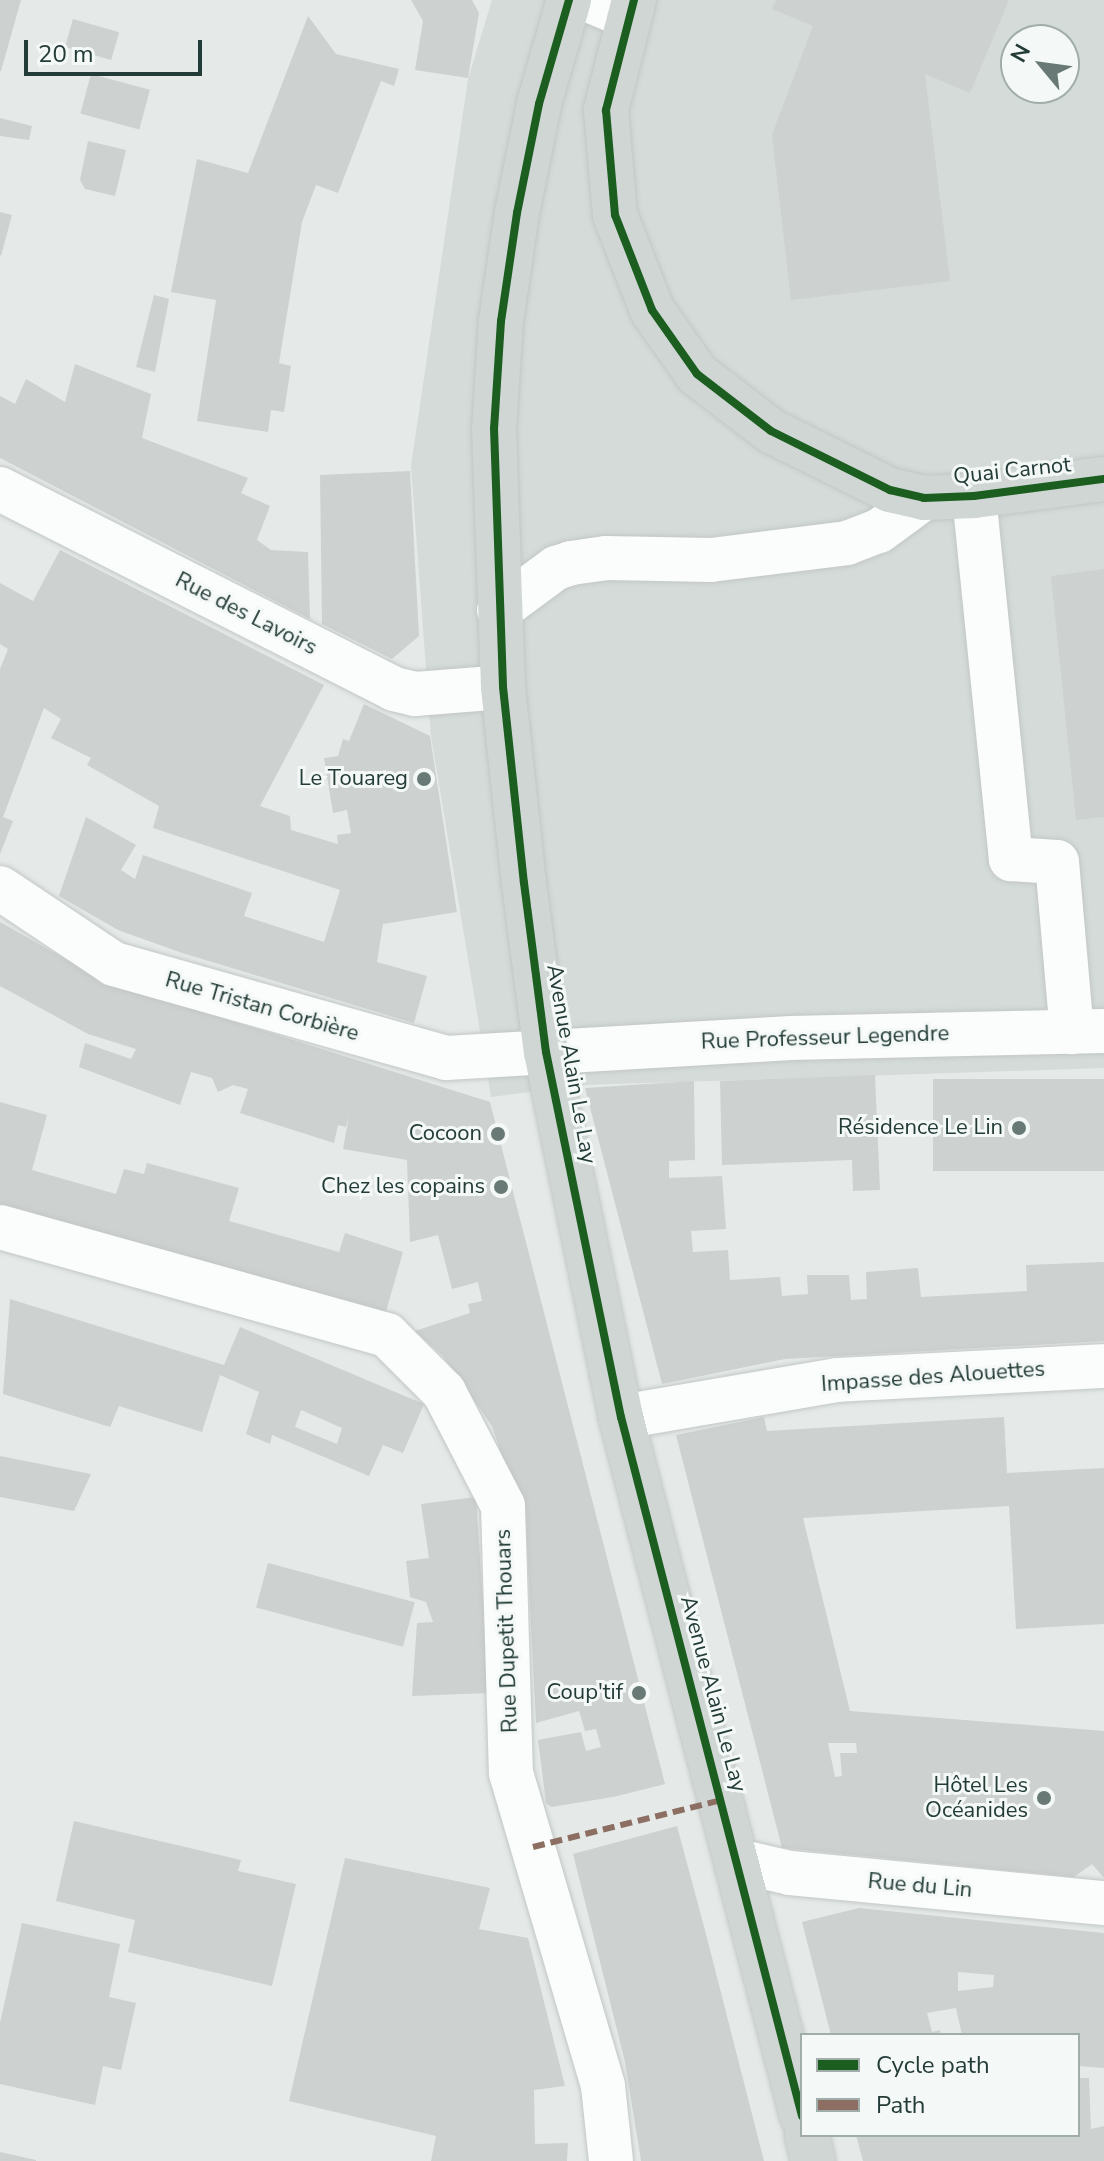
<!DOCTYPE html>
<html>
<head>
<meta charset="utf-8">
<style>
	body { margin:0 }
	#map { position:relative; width:1104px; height:2161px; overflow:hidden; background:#e5eae8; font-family:"Nunito Sans",sans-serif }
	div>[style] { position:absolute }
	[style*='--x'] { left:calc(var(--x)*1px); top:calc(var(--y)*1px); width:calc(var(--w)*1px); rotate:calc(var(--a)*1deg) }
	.built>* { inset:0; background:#d4dbd8 }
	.building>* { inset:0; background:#cdd1d0; transform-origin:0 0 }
	.roads { filter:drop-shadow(0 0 2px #c2c7c5) drop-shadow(0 0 2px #c2c7c5) }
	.minor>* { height:44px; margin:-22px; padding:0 22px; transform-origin:22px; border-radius:22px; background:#fbfcfc }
	.major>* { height:44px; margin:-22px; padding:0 22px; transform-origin:22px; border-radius:22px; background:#cfd6d4 }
	.quiet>* { height:6px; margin-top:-3px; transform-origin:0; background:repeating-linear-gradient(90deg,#8d6e63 0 12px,transparent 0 18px) }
	.cycleway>* { height:8px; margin:-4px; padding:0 4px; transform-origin:4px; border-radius:4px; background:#1b5e20 }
	.dots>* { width:22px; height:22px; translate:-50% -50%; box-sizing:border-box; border:4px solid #f4f9f7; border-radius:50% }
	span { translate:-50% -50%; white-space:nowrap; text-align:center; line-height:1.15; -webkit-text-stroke:6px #f4f9f7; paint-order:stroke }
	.street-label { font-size:22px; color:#243c38 }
	.poi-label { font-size:22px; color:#243c38 }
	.right { translate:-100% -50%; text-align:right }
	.legend { position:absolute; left:800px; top:2033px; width:280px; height:104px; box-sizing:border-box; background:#f4f9f7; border:2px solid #a1adab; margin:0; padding:10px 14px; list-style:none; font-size:24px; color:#243c38 }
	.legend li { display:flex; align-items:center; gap:16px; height:40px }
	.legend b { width:40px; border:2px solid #a1adab }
	.north { position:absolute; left:1000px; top:24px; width:80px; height:80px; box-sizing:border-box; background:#f4f9f7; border:2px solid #a1adab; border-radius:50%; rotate:299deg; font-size:22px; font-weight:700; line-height:32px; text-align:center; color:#243c38 }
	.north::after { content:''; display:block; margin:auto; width:28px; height:36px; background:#687976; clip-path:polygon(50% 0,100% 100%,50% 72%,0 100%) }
	.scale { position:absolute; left:24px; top:40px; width:178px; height:36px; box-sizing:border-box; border:4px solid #243c38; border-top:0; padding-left:10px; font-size:24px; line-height:28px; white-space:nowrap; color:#243c38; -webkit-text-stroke:6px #f4f9f7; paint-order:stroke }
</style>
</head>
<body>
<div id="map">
	<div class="built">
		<div style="clip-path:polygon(evenodd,492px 0,1104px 0,1104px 1068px,585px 1085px,491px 1097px,431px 736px,411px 466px,468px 79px,492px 0,1016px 40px,1064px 40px,1064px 88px,1016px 88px,1016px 40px)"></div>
	</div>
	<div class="building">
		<div style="clip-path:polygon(0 0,21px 0,1px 71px,0 71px)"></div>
		<div style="clip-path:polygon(411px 0,472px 0,479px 13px,468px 78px,415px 70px,423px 21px)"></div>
		<div style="clip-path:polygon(776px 0,1009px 0,970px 93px,925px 74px,950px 281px,791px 300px,772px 135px,813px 26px,772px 9px)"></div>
		<div style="clip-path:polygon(308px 16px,336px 54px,399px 69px,394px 86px,381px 81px,338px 193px,316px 185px,302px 222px,279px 363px,291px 366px,284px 412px,271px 410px,268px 432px,197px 421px,216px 300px,171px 292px,197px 159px,248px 173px)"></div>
		<div style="left:73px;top:19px;width:48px;height:29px;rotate:16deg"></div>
		<div style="left:91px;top:74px;width:61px;height:41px;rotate:15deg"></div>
		<div style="clip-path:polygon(0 118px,32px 126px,29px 140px,0 136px)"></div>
		<div style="clip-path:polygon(88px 141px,126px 150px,115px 196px,85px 189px,80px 180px)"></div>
		<div style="clip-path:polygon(0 212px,12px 215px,1px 256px,0 255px)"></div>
		<div style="clip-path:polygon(154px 295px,169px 299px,155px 372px,136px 367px)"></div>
		<div style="clip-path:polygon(75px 364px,151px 394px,142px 438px,248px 478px,241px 493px,270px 506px,257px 540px,271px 550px,308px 552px,310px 619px,0 458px,0 396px,15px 404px,26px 379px,65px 402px)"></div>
		<div style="clip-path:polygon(410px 471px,419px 636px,392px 659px,322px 624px,320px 475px)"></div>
		<div style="clip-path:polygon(60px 550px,324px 685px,260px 806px,290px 816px,291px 830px,338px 844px,337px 835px,351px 833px,347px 810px,333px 813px,324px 758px,338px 756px,343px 739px,349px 741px,364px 704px,430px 736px,457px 912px,383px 924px,377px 962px,427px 976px,414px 1023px,182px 953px,118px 930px,59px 896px,86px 817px,136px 845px,121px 870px,135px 879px,143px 855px,252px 893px,244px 916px,324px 942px,340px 890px,153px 828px,159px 806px,87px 765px,91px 758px,51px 738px,61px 719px,44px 708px,3px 817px,13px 821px,0 854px,0 669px,8px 649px,0 644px,0 583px,33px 601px)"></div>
		<div style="clip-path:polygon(1104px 569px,1104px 817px,1076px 820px,1051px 576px)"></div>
		<div style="clip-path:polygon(0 922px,102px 980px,490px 1102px,665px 1784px,613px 1797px,551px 1807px,546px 1803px,538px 1740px,581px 1732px,586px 1751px,601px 1747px,596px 1729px,585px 1731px,579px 1711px,536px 1723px,526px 1525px,492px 1426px,443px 1356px,415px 1331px,470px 1313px,468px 1304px,482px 1301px,478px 1282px,452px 1289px,438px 1235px,410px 1242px,407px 1160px,343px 1149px,349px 1116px,346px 1127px,338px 1125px,334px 1143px,240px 1113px,248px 1089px,233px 1085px,218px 1092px,212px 1078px,191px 1072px,180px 1105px,79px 1067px,85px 1043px,131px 1059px,136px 1049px,88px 1034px,0 986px)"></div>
		<div style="clip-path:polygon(875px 1075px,880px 1190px,853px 1191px,852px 1160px,722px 1165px,720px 1081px)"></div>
		<div style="left:1104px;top:1079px;width:92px;height:171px;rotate:90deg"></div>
		<div style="clip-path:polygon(694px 1081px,695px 1160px,669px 1161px,669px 1178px,722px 1176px,726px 1229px,691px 1231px,693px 1252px,728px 1250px,730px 1280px,780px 1277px,782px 1296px,808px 1294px,807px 1275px,849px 1275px,851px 1300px,867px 1299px,866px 1272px,918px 1268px,921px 1297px,1027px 1291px,1026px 1265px,1104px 1262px,1104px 1341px,785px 1359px,662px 1384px,585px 1088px)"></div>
		<div style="clip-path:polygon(0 1102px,47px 1115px,32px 1170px,116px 1194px,124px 1169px,144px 1174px,147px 1163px,239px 1188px,229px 1221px,339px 1252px,345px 1233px,403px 1252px,383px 1322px,0 1213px)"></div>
		<div style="clip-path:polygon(evenodd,10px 1299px,224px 1365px,240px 1327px,424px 1404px,403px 1453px,383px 1445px,369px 1476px,272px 1435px,270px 1444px,246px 1434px,259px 1392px,220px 1375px,202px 1432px,119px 1406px,110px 1427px,3px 1394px,10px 1299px,301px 1410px,342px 1428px,337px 1444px,295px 1427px,301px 1410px)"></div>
		<div style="clip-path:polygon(evenodd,764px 1417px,767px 1431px,1004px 1417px,1007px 1473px,1104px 1468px,1104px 1624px,1016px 1629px,1009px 1506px,803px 1518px,850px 1711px,1104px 1731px,1104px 1878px,1092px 1864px,1074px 1877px,782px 1848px,676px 1435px,764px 1417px,828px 1743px,856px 1743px,857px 1753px,840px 1753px,842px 1776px,835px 1777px,828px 1743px)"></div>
		<div style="clip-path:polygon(0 1456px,91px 1474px,74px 1511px,0 1497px)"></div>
		<div style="clip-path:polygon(476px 1497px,489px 1693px,412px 1696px,417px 1623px,433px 1622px,426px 1602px,410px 1597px,406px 1561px,429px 1558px,421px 1504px)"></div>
		<div style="left:268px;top:1563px;width:152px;height:46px;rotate:15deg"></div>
		<div style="clip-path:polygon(74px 1821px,241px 1860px,238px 1871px,296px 1884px,272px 1986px,128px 1952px,135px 1920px,56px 1901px)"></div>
		<div style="clip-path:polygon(677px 1826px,706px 1934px,764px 2161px,641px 2161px,625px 2062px,573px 1854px)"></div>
		<div style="clip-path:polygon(345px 1858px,490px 1888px,479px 1929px,528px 1938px,565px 2086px,534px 2090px,535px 2144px,568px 2143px,567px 2161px,431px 2161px,436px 2136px,289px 2101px)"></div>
		<div style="clip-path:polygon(evenodd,859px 1908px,1104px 1933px,1104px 2068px,1078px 2066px,1078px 2035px,962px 2035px,956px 2008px,927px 2013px,932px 2032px,940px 2030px,941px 2035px,831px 2035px,802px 1922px,859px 1908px,958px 1972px,994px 1975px,993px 1987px,958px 1991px,958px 1972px)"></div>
		<div style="clip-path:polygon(22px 1923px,120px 1944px,109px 1997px,136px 2003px,121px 2070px,103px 2066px,95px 2105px,0 2084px,0 2023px)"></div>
		<div style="clip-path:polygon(1078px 2078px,1089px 2078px,1091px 2129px,1104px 2126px,1104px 2161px,863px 2161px,856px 2135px,1078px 2135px)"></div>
		<div style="clip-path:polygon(0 2152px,36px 2160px,36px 2161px,0 2161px)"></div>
	</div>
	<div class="roads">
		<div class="minor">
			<div style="--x:588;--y:0;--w:44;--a:22.5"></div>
			<div style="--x:0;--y:489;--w:442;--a:26.9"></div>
			<div style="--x:394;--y:689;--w:22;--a:13"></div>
			<div style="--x:415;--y:694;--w:88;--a:-4.5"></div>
			<div style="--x:974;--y:496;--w:365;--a:84.2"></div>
			<div style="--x:1011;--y:859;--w:46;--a:3.7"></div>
			<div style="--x:1057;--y:862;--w:171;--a:85"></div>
			<div style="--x:499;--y:610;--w:71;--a:-36.4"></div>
			<div style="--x:556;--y:568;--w:16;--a:-18"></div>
			<div style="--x:571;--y:563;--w:35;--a:-8"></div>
			<div style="--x:606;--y:558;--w:105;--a:1.1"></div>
			<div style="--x:711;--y:560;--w:137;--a:-7.1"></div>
			<div style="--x:847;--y:543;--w:34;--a:-21"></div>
			<div style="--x:879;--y:531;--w:56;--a:-36.3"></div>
			<div style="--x:0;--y:888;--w:137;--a:33.7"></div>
			<div style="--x:114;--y:964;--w:345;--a:15.8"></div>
			<div style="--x:446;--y:1058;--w:346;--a:-3.3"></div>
			<div style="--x:791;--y:1038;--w:313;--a:-1.3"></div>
			<div style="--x:0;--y:1227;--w:402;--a:15.6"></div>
			<div style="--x:387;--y:1335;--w:81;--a:45"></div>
			<div style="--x:444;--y:1392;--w:128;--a:62.6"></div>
			<div style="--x:503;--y:1506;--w:267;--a:88.3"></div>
			<div style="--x:511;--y:1773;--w:326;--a:73.6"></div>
			<div style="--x:603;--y:2086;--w:75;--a:83.9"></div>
			<div style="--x:621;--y:1417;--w:219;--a:-9.7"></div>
			<div style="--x:837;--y:1380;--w:267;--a:-3"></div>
			<div style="--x:738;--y:1861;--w:53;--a:13"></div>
			<div style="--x:790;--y:1873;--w:315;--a:5.5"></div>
		</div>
		<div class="major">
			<div style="--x:569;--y:0;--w:108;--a:106.1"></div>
			<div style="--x:539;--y:104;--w:111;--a:101.4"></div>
			<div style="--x:517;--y:213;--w:109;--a:98.4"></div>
			<div style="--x:501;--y:321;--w:107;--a:93.7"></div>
			<div style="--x:494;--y:428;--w:259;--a:88"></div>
			<div style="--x:503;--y:687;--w:197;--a:83.9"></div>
			<div style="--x:524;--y:883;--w:170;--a:82.6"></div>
			<div style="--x:546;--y:1052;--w:373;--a:78.4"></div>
			<div style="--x:621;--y:1417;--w:722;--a:75.48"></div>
			<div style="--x:634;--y:0;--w:114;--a:104.3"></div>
			<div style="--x:606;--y:110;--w:105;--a:85.1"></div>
			<div style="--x:615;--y:215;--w:102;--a:68.7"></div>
			<div style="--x:652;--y:310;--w:78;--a:54.9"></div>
			<div style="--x:697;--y:374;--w:93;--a:37.6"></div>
			<div style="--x:771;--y:431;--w:133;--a:26.4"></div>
			<div style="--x:890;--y:490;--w:35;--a:13"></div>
			<div style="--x:924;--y:498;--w:50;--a:-2.3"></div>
			<div style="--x:974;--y:496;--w:131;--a:-7.5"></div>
			<div style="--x:807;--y:2135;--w:27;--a:77"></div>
		</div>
	</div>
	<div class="quiet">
		<div style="--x:533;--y:1847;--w:195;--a:-14"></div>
	</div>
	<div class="cycleway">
		<div style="--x:569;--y:0;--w:108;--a:106.1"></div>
		<div style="--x:539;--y:104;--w:111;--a:101.4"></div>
		<div style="--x:517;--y:213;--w:109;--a:98.4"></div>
		<div style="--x:501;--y:321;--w:107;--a:93.7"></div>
		<div style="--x:494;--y:428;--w:259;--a:88"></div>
		<div style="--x:503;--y:687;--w:197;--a:83.9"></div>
		<div style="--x:524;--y:883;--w:170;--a:82.6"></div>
		<div style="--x:546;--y:1052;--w:373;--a:78.4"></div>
		<div style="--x:621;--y:1417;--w:722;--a:75.48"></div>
		<div style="--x:634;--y:0;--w:114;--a:104.3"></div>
		<div style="--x:606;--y:110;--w:105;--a:85.1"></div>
		<div style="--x:615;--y:215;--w:102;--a:68.7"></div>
		<div style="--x:652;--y:310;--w:78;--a:54.9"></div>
		<div style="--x:697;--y:374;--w:93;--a:37.6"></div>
		<div style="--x:771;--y:431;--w:133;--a:26.4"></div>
		<div style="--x:890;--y:490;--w:35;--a:13"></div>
		<div style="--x:924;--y:498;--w:50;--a:-2.3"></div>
		<div style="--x:974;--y:496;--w:131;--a:-7.5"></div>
	</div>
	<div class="dots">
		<div style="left:424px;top:779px;background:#687976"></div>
		<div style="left:1019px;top:1128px;background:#687976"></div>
		<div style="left:498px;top:1134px;background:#687976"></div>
		<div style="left:501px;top:1187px;background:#687976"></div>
		<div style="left:639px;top:1693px;background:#687976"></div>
		<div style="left:1044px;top:1798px;background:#687976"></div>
	</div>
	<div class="street-label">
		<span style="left:1012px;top:471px;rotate:-6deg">Quai Carnot</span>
		<span style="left:246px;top:614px;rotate:27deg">Rue des Lavoirs</span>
		<span style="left:262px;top:1007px;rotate:16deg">Rue Tristan Corbière</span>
		<span style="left:825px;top:1038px;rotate:-2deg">Rue Professeur Legendre</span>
		<span style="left:571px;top:1064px;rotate:80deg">Avenue Alain Le Lay</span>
		<span style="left:933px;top:1377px;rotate:-4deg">Impasse des Alouettes</span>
		<span style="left:507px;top:1631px;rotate:-92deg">Rue Dupetit Thouars</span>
		<span style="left:713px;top:1694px;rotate:75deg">Avenue Alain Le Lay</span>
		<span style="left:920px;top:1886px;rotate:5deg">Rue du Lin</span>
	</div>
	<div class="poi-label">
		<span class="right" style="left:408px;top:779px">Le Touareg</span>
		<span class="right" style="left:1003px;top:1128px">Résidence Le Lin</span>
		<span class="right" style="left:482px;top:1134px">Cocoon</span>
		<span class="right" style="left:485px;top:1187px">Chez les copains</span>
		<span class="right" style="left:623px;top:1693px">Coup'tif</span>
		<span class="right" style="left:1028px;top:1798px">Hôtel Les<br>Océanides</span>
	</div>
	<ul class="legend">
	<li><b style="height:10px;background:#1b5e20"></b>Cycle path</li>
	<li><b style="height:10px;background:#8d6e63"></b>Path</li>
	</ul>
	<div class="north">N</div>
	<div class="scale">20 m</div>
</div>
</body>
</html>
